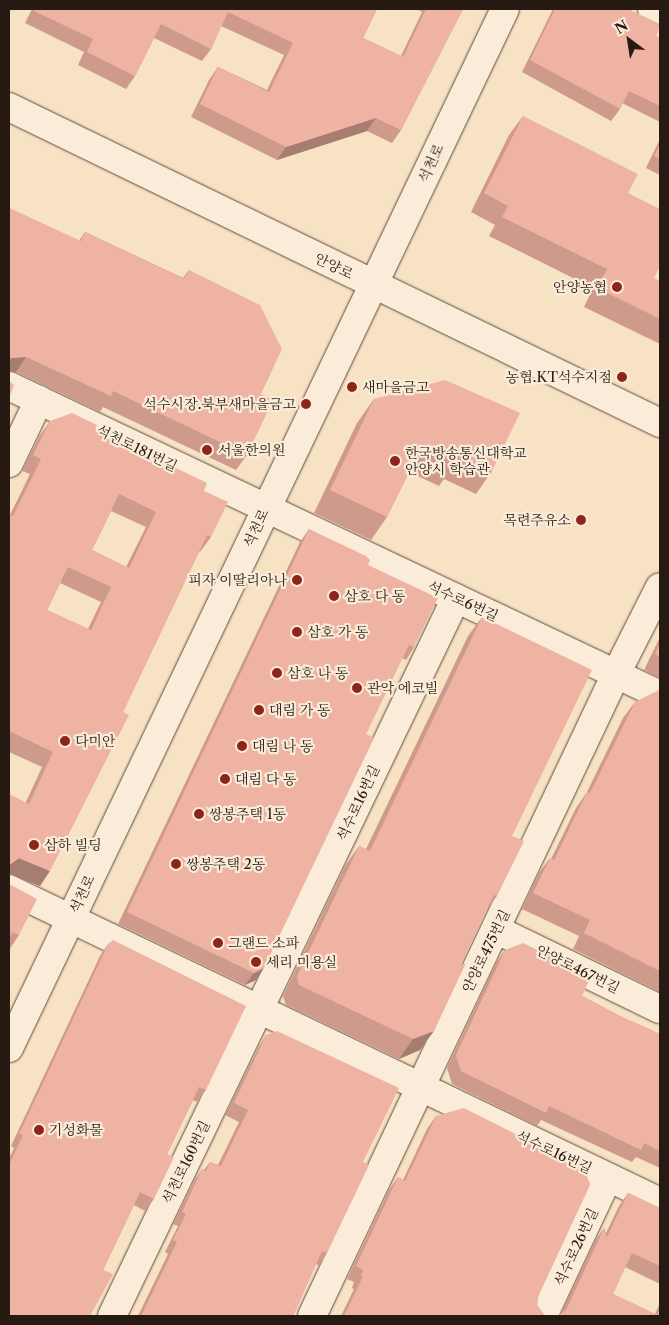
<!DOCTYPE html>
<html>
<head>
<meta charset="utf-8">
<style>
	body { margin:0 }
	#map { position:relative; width:669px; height:1325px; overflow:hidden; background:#f8e2c4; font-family:"Libre Caslon Text","Noto Serif KR",serif }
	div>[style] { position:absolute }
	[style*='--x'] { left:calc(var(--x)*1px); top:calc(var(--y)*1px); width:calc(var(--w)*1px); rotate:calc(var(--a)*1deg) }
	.roads { filter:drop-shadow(0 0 1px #5b4c3e) drop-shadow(0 0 1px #5b4c3e) }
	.minor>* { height:28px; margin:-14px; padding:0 14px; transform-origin:14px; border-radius:14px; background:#faecd9 }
	.wall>* { inset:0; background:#ce9a8c }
	.shaded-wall>* { inset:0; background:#a77d72 }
	.building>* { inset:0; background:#efb3a3 }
	.dots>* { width:14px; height:14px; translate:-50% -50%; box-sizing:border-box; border:2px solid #faecd9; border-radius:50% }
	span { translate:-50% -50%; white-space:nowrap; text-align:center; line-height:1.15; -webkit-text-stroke:4.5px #faecd9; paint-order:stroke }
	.street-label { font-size:14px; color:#271a12 }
	.poi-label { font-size:14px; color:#271a12 }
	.right { translate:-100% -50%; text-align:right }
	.left { translate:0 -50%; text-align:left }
	.frame { position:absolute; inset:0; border:10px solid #271a12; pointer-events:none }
	.north { position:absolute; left:604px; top:15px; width:50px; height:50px; -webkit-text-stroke:4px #faecd9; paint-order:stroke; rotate:329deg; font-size:14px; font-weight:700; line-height:20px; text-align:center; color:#271a12 }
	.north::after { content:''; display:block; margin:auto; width:18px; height:22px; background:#271a12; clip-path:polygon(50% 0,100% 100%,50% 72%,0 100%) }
</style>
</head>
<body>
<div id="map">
	<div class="roads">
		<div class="minor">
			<div style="--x:652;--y:9;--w:9;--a:27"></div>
			<div style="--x:9;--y:107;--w:724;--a:25.89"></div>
			<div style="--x:9;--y:386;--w:721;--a:25.39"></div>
			<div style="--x:9;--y:463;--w:70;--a:-64.5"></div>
			<div style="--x:9;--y:889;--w:722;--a:25.68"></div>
			<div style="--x:497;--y:930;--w:181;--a:25.9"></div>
			<div style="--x:9;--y:1048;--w:1151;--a:-64.48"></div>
			<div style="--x:112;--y:1316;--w:796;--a:-64.4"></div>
			<div style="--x:312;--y:1316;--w:710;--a:-64.66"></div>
			<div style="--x:616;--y:674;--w:97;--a:-63.2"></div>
			<div style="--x:543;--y:1316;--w:153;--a:-64.9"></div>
		</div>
	</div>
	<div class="wall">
		<div style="clip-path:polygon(32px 9px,377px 9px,363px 38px,401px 56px,422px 12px,416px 9px,463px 9px,401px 130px,392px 143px,367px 131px,277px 160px,191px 117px,209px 80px,218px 67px,267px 90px,284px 55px,221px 26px,211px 49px,202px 61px,154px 38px,135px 76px,126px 89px,78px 65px,84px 52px,25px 23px)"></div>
		<div style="clip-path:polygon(553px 9px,628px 9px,656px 36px,660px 39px,660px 122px,622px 103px,620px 109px,611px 121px,522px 72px)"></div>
		<div style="clip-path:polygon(523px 116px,628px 193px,654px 278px,660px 282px,660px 344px,584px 307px,593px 288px,489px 236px,495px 225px,471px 212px,509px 135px)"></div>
		<div style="clip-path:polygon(660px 139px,660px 175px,646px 168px)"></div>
		<div style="clip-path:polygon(9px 208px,79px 241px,85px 232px,183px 278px,189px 270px,261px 394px,247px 455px,236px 470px,103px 407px,100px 412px,16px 372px,9px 372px)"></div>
		<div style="clip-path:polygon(374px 399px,492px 471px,476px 494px,444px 479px,439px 486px,409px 472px,387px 517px,371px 540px,314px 513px,357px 423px)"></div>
		<div style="clip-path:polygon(evenodd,50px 421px,95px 429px,204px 491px,211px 537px,200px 552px,199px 552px,40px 886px,26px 802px,42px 767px,9px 752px,9px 514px,10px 515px,30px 474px,22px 471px,39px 437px,50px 421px,111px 511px,146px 527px,126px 567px,92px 550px,111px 511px,50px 421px,60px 583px,101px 602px,88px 629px,47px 610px,60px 583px)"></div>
		<div style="clip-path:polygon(309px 529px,368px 565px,414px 647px,406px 660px,402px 658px,366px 734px,256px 980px,245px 985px,118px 924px,300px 542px)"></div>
		<div style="clip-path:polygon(482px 617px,512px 836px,497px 896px,485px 912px,420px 1050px,399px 1059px,286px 1005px,283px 996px,345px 866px,359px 846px,366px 849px,468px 636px)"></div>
		<div style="clip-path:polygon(660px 637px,660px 679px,644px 670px)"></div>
		<div style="clip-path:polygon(660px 691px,660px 992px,573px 949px,579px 936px,522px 909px,538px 874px,550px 858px,551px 859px,576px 808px,587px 792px,623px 718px,635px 702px)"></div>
		<div style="clip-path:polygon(9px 884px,19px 935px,9px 950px)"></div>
		<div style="clip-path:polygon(108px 944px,206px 1090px,197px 1102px,193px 1100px,167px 1154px,154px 1199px,145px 1211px,134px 1205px,103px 1270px,9px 1316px,9px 1159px,14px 1148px,11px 1146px,100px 956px)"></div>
		<div style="clip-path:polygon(505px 950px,582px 996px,622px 1017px,660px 1034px,660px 1168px,636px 1157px,632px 1162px,541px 1120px,537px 1126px,452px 1084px,447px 1068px,496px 963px)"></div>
		<div style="clip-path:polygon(266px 1035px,363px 1162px,327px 1253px,319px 1266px,316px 1264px,293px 1316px,138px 1316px,168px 1254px,165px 1252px,178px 1226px,173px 1224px,194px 1181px,202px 1169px,204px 1170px,210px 1162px,218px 1165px,239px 1122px,225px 1115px,258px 1048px)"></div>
		<div style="clip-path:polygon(436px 1116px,538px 1297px,537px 1305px,545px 1316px,341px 1316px,354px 1289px,352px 1288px,354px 1282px,347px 1279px,389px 1190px,398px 1177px,403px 1180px,427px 1129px)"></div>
		<div style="clip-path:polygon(628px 1193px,660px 1208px,660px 1284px,625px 1267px,613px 1294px,655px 1314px,660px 1303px,660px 1316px,561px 1313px,595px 1241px,604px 1228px,606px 1233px,619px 1206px)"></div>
	</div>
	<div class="shaded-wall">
		<div style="clip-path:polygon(376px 118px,367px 131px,277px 160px,286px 147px)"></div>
		<div style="clip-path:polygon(26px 357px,16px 372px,9px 372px,9px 361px,11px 358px)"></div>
		<div style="clip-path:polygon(19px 858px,50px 871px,40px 886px,9px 874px,9px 865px)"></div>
		<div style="clip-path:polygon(264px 968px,256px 980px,245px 985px,254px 973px)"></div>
		<div style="clip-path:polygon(434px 1031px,420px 1050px,399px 1059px,413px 1039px)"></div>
	</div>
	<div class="building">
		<div style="clip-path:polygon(35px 9px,377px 9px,363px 38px,403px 57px,426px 9px,463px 9px,401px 130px,376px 118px,286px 147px,200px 104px,218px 67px,269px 92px,293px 43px,228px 12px,211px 49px,161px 24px,135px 76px,87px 52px,93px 39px,34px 11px)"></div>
		<div style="clip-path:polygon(555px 9px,628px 9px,660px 24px,660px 27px,656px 36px,660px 39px,660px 106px,629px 91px,620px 109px,530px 60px)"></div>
		<div style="clip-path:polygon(523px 116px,638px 174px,628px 193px,660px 209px,660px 266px,654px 278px,660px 282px,660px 319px,597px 288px,607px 269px,502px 217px,508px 206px,484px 193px)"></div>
		<div style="clip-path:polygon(660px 144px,660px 159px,654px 156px)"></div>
		<div style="clip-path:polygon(9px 208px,81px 241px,85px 232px,184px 279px,189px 270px,260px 305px,282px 349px,261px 394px,273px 400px,247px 455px,113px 391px,111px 396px,26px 357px,11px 358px,9px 361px)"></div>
		<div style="clip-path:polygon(445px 380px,520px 413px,492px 471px,459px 455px,456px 463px,421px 446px,387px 517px,330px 490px,374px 399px)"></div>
		<div style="clip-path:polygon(9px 381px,14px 385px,9px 398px)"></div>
		<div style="clip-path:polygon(evenodd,72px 413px,97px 425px,95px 429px,207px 483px,204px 491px,228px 502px,211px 537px,207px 535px,123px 712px,129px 715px,50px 871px,19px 858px,9px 865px,9px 794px,29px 804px,53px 752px,9px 731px,9px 514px,13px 516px,41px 459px,33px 455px,50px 421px,72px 413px,119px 494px,156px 512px,129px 568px,92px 550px,119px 494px,72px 413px,68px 567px,111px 587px,91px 630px,47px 610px,68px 567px)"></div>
		<div style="clip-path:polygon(309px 529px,366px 556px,370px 560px,368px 565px,438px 598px,414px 647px,409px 645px,366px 734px,374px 738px,264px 968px,254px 973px,127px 912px)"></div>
		<div style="clip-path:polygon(482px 617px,592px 670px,512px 836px,524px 841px,497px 896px,494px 895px,460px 966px,466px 963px,434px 1031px,413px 1039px,299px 985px,297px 976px,359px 846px,370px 851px)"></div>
		<div style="clip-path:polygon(660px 643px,660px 657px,655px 654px)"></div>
		<div style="clip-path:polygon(659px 690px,660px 691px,660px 971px,584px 933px,590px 920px,533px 893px,550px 858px,554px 860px,587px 792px,590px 793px,635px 702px)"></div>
		<div style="clip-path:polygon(9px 884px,37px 899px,19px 935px,12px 932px,9px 939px)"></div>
		<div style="clip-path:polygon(113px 940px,246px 1006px,206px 1090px,199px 1087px,167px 1154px,174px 1157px,154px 1199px,140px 1192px,103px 1270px,113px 1274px,90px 1316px,9px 1316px,9px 1165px,23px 1135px,19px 1134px,108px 944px)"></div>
		<div style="clip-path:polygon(523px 943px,591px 976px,582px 996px,622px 1017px,660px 1034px,660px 1151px,644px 1143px,641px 1150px,549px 1106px,546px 1113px,461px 1071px,456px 1055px,505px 950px)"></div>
		<div style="clip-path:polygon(277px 1031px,399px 1088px,363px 1162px,369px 1165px,327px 1253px,322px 1251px,293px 1316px,141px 1316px,177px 1242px,173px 1240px,186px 1214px,182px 1212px,202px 1169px,206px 1171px,210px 1162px,221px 1166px,248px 1110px,234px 1103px,266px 1035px)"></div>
		<div style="clip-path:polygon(464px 1108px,585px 1169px,590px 1185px,538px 1297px,537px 1305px,545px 1316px,344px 1316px,363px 1276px,361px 1275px,363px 1270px,356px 1266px,398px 1177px,405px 1181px,436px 1116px)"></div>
		<div style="clip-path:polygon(628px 1193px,660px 1208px,660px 1266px,632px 1253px,613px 1294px,657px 1315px,660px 1309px,660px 1316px,557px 1316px,566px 1310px,604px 1228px,607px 1237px)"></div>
	</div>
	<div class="dots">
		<div style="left:617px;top:287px;background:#8f2418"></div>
		<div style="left:622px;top:377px;background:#8f2418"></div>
		<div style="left:352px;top:387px;background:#8f2418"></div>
		<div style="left:306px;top:404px;background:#8f2418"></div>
		<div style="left:207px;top:450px;background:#8f2418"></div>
		<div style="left:395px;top:461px;background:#8f2418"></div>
		<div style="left:581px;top:520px;background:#8f2418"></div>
		<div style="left:297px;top:580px;background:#8f2418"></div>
		<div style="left:334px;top:596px;background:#8f2418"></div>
		<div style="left:297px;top:632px;background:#8f2418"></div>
		<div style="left:277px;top:673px;background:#8f2418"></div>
		<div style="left:357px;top:688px;background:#8f2418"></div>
		<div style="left:259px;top:710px;background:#8f2418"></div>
		<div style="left:65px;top:741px;background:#8f2418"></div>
		<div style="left:242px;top:746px;background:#8f2418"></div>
		<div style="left:225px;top:779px;background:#8f2418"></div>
		<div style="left:199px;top:814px;background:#8f2418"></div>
		<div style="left:34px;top:845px;background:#8f2418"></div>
		<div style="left:176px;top:864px;background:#8f2418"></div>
		<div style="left:218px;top:943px;background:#8f2418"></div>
		<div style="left:256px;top:962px;background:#8f2418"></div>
		<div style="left:39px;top:1130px;background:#8f2418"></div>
	</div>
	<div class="street-label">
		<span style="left:431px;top:163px;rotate:-65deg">석천로</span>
		<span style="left:334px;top:266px;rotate:26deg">안양로</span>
		<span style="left:137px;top:448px;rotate:26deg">석천로181번길</span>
		<span style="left:256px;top:528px;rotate:-65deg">석천로</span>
		<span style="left:463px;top:601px;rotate:25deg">석수로6번길</span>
		<span style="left:358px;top:803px;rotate:-65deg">석수로16번길</span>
		<span style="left:82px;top:894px;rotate:-65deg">석천로</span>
		<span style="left:486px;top:951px;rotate:-64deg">안양로475번길</span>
		<span style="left:578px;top:969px;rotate:26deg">안양로467번길</span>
		<span style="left:554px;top:1152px;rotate:25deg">석수로16번길</span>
		<span style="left:186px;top:1162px;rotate:-64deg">석천로160번길</span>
		<span style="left:576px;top:1247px;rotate:-65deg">석수로26번길</span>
	</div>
	<div class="poi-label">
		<span class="right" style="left:607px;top:287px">안양농협</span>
		<span class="right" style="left:612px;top:377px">농협.KT석수지점</span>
		<span class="left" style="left:362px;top:387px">새마을금고</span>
		<span class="right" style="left:296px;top:404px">석수시장.북부새마을금고</span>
		<span class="left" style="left:218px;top:450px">서울한의원</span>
		<span class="left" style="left:405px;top:461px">한국방송통신대학교<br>안양시 학습관</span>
		<span class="right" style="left:571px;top:520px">목련주유소</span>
		<span class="right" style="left:287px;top:580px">피자 이딸리아나</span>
		<span class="left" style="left:344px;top:596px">삼호 다 동</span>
		<span class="left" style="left:307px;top:632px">삼호 가 동</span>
		<span class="left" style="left:287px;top:673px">삼호 나 동</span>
		<span class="left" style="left:367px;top:688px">관악 에코빌</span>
		<span class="left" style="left:269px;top:710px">대림 가 동</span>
		<span class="left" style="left:75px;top:741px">다미안</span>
		<span class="left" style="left:252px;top:746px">대림 나 동</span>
		<span class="left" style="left:235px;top:779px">대림 다 동</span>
		<span class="left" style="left:209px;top:814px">쌍봉주택 1동</span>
		<span class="left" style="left:44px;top:845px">삼하 빌딩</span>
		<span class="left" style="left:186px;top:864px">쌍봉주택 2동</span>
		<span class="left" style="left:228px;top:943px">그랜드 소파</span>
		<span class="left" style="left:266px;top:962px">세리 미용실</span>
		<span class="left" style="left:49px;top:1130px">기성화물</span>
	</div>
	<div class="frame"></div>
	<div class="north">N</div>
</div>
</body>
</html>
